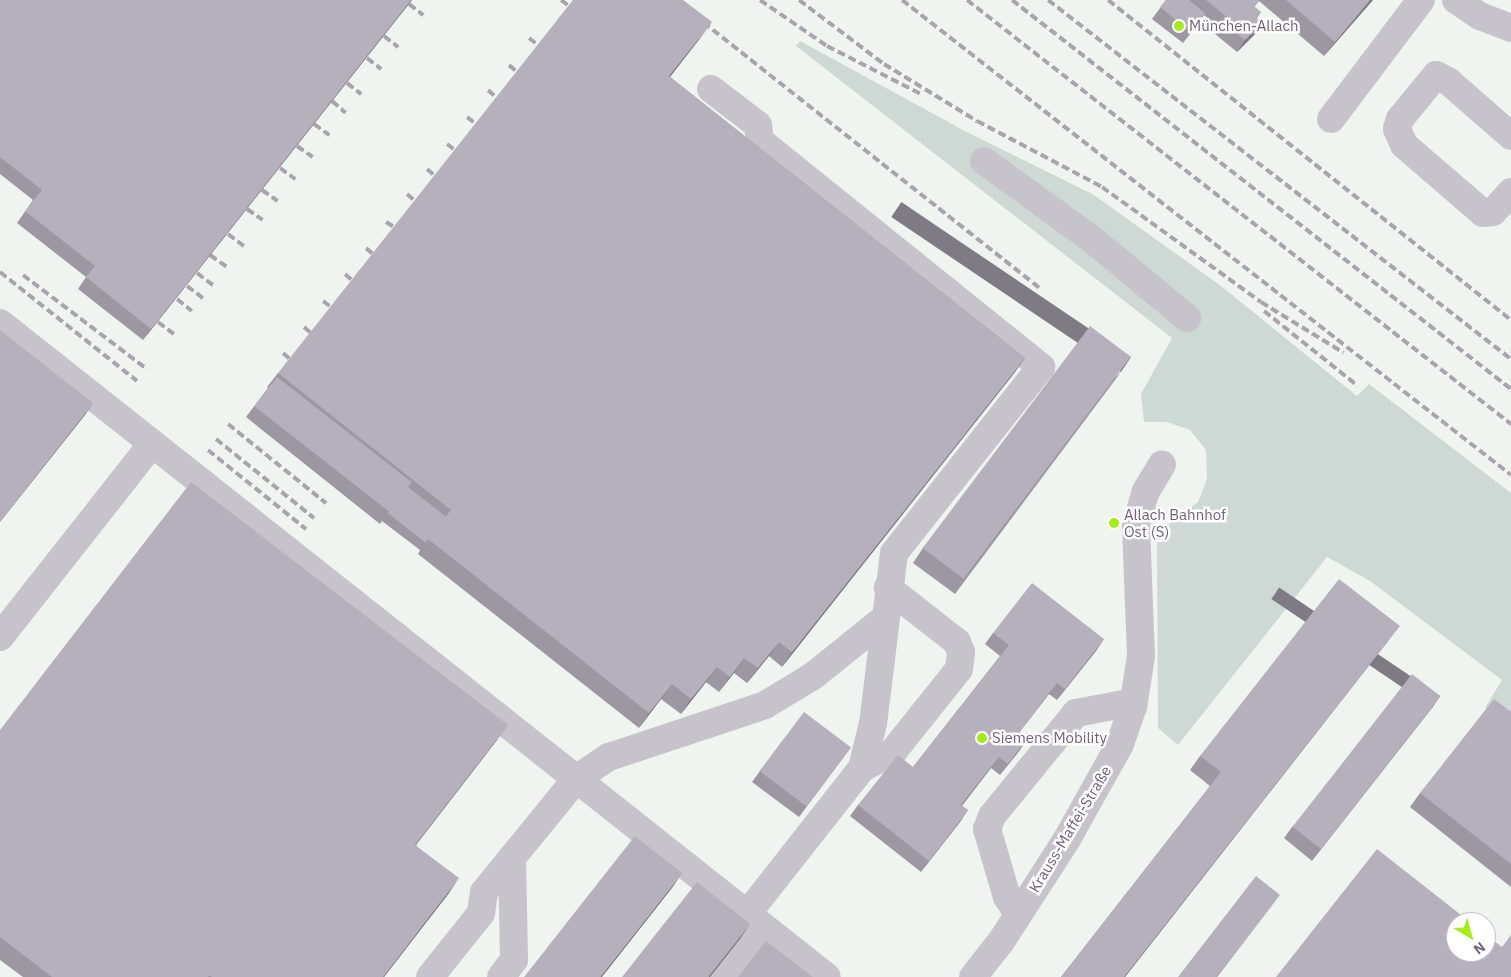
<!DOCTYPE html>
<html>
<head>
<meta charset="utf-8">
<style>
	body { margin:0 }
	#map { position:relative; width:1511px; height:977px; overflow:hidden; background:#eff4f0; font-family:"IBM Plex Sans",sans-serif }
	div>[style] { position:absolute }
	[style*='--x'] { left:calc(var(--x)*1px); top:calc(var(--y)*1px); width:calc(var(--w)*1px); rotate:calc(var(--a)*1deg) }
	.green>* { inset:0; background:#ced9d6 }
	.minor>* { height:28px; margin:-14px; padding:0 14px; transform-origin:14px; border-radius:14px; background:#c7c3ca }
	.rail>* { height:4px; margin-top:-2px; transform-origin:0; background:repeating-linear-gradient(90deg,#a9a3ae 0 8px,transparent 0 12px) }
	.wall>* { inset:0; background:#9d97a2 }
	.shaded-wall>* { inset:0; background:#7f7b84; transform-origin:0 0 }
	.building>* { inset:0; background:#b6b0bc; transform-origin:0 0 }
	.dots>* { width:14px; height:14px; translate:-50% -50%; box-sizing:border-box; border:2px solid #fff; border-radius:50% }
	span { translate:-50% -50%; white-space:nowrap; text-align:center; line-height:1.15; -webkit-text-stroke:5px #fff; paint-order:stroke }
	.poi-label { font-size:15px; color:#736182 }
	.left { translate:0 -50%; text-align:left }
	.street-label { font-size:15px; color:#736182 }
	.north { position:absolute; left:1446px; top:912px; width:50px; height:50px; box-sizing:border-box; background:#fff; border:1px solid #c7c0cd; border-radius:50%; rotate:143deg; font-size:14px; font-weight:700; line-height:20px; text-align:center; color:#736182 }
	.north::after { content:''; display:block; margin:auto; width:18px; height:22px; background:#a5ec18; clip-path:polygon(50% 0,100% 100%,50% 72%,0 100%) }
</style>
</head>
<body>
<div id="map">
	<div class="green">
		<div style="clip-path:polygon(800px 41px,963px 130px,1094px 195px,1221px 286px,1357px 396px,1369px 384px,1511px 493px,1511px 728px,1485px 708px,1502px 680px,1370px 581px,1327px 557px,1178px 745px,1158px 728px,1157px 543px,1170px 523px,1198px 502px,1207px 479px,1206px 450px,1190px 430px,1167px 422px,1144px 422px,1141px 394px,1172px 338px,796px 46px)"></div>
	</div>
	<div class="minor">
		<div style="--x:1456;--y:0;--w:29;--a:34"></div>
		<div style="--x:1480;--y:16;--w:33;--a:21"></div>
		<div style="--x:711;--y:89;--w:59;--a:37.5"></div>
		<div style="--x:758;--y:125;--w:16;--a:83"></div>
		<div style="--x:760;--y:141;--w:361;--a:38.8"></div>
		<div style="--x:1041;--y:367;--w:237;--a:128.3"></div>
		<div style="--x:894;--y:553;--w:171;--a:97"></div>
		<div style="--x:873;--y:723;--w:46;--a:103.7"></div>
		<div style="--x:862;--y:768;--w:186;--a:128.2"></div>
		<div style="--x:1331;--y:119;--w:149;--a:-52.9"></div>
		<div style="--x:1511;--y:136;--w:84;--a:-138.9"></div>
		<div style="--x:1448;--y:81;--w:13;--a:-153"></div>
		<div style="--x:1436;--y:75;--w:57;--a:129.3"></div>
		<div style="--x:1400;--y:119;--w:10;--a:107"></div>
		<div style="--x:1397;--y:129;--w:17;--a:66"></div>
		<div style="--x:1404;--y:145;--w:104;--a:40.7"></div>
		<div style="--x:1483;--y:213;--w:10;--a:-6"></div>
		<div style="--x:1493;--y:212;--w:27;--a:-48"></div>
		<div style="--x:984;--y:161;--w:136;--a:36"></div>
		<div style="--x:1094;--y:241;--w:121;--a:39.6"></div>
		<div style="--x:0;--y:323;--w:1054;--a:38.34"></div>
		<div style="--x:0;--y:637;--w:246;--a:-51.8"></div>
		<div style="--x:862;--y:768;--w:34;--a:-27"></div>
		<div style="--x:892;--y:753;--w:107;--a:-51.4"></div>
		<div style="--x:959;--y:669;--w:17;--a:-83"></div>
		<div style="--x:961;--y:652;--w:11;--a:-112"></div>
		<div style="--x:957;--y:642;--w:88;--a:-142"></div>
		<div style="--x:1018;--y:914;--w:20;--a:-123"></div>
		<div style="--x:1007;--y:897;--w:71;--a:-106.4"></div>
		<div style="--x:987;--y:829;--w:14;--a:-69"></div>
		<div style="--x:992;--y:816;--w:133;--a:-50.8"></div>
		<div style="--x:1076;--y:713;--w:59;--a:-10.7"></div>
		<div style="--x:430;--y:977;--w:82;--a:-51.4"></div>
		<div style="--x:481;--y:913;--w:21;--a:-82"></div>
		<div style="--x:484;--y:892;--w:146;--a:-50.8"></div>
		<div style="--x:576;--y:779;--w:40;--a:-34"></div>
		<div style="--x:609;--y:757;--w:164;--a:-18.4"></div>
		<div style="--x:765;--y:705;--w:56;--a:-31.1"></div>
		<div style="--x:813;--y:676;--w:91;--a:-38.8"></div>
		<div style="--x:501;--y:977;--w:21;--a:-53"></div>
		<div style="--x:514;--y:960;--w:102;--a:-91.1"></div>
		<div style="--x:723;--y:977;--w:64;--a:-51.3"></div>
		<div style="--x:973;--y:977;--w:47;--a:-51.9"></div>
		<div style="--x:1002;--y:940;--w:120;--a:-57.2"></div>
		<div style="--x:1067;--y:839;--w:109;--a:-60.8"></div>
		<div style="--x:1120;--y:744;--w:39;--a:-71"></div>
		<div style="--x:1133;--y:707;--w:52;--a:-81.1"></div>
		<div style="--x:1141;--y:656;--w:131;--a:-92.2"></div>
		<div style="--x:1136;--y:525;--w:35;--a:-74"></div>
		<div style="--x:1146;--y:491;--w:31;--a:-59"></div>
	</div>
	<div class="rail">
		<div style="--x:561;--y:0;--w:10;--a:37"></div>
		<div style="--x:675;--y:0;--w:464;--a:38.3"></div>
		<div style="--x:760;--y:0;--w:81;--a:34.5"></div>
		<div style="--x:827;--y:46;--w:106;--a:27.1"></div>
		<div style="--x:799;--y:0;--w:106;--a:37"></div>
		<div style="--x:884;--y:64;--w:109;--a:31.5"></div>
		<div style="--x:977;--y:121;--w:141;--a:27.8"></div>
		<div style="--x:1102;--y:187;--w:196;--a:35.9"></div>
		<div style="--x:1261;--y:302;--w:97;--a:31.6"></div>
		<div style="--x:902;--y:0;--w:772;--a:37.95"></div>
		<div style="--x:967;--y:0;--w:690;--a:37.93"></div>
		<div style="--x:1012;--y:0;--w:633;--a:37.94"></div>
		<div style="--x:1048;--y:0;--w:586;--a:37.79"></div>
		<div style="--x:1108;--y:0;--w:515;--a:38.45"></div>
		<div style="--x:409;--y:4;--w:18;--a:38"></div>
		<div style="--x:384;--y:36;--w:18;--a:38"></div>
		<div style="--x:529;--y:38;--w:11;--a:38"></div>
		<div style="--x:367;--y:58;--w:18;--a:38"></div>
		<div style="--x:509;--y:65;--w:11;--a:41"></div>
		<div style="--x:347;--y:83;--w:18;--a:38"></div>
		<div style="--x:488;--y:90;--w:12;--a:42"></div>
		<div style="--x:332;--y:101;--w:18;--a:41"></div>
		<div style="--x:467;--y:117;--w:11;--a:38"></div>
		<div style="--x:314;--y:124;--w:19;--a:36"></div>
		<div style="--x:447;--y:144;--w:10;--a:37"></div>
		<div style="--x:297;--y:146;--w:19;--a:35"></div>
		<div style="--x:280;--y:168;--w:19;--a:36"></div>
		<div style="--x:427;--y:169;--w:11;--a:41"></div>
		<div style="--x:262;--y:190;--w:19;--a:35"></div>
		<div style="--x:407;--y:194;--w:11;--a:41"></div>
		<div style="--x:247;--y:209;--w:19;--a:35"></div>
		<div style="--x:386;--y:222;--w:9;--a:32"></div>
		<div style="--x:228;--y:234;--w:20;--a:37"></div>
		<div style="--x:366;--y:248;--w:9;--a:41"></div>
		<div style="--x:210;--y:255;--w:21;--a:35"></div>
		<div style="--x:0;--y:272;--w:175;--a:38.5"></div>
		<div style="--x:197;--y:273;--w:20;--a:37"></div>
		<div style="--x:345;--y:274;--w:9;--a:41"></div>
		<div style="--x:23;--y:275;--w:156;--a:37.2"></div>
		<div style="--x:187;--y:286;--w:20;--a:37"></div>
		<div style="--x:177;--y:299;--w:19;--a:39"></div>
		<div style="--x:323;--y:301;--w:10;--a:37"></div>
		<div style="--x:1264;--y:311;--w:120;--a:38.6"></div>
		<div style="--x:158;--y:322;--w:20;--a:37"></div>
		<div style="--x:304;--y:327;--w:9;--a:41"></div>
		<div style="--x:283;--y:353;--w:9;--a:41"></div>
		<div style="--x:228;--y:424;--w:126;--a:38.9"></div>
		<div style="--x:216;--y:439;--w:126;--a:38.9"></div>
		<div style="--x:208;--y:450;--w:126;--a:38.9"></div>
	</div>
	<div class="wall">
		<div style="clip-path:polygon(0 0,412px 0,143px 340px,78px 289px,86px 277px,17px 223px,33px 200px,0 174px)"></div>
		<div style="clip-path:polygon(1166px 0,1373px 0,1324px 56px,1259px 1px,1254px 7px,1261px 12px,1257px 18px,1255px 34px,1237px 52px,1215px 34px,1219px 28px,1204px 15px,1183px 43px,1152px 19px)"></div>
		<div style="clip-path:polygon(701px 37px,670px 77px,1025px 358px,1015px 372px,782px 667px,769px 656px,747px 683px,734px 673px,719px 692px,706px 682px,681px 714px,661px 699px,639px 728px,418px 554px,420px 550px,382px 521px,380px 524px,246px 417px,268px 388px,267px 387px,278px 373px)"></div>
		<div style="clip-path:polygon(1121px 372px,955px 594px,913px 563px,923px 548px)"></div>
		<div style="clip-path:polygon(993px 633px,1104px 639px,1057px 700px,1049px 694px,1019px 732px,1027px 739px,1000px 775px,991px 768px,962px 806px,968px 810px,921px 872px,850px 816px,858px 805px,913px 767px,1000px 656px,985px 644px)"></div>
		<div style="clip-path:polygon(1389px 640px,1125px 977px,1061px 977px,1210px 786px,1190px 770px,1200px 756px)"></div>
		<div style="clip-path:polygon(1440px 696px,1432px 708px,1312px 861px,1284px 838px,1292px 827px)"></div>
		<div style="clip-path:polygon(1511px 712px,1511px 887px,1410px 807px,1420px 793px)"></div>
		<div style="clip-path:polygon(0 730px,497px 740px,416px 845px,449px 893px,384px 977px,23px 977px,0 960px)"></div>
		<div style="clip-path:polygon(843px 758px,799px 817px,752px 782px,760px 771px)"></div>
	</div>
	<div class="shaded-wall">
		<div style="clip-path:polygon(411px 0,412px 0,143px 340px,151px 329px)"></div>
		<div style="clip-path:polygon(1370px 0,1373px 0,1324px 56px,1335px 42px)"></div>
		<div style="clip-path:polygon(1205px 13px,1197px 25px,1183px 43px,1191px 32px)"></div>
		<div style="clip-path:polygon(712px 22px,701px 37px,659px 91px,669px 76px)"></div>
		<div style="clip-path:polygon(1262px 23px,1255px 34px,1237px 52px,1245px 40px)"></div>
		<div style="left:1131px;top:357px;width:18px;height:277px;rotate:124deg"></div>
		<div style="clip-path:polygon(1025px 358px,1015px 372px,782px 667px,792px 652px)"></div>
		<div style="clip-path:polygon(93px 403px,85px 415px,0 522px,0 521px)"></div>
		<div style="clip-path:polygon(1400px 626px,1389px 640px,1125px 977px,1124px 977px)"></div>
		<div style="clip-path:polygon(1104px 639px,1096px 651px,1057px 700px,1065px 689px)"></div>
		<div style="clip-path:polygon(779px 642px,769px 656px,747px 683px,758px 668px)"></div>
		<div style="clip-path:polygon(744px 658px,734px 673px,719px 692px,730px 677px)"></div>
		<div style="clip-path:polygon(717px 667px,706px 682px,681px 714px,691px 699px)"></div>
		<div style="clip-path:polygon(1057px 683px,1049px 694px,1011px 743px,1019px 732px)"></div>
		<div style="clip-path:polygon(672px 684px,661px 699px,639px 728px,649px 713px)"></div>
		<div style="left:1440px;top:696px;width:14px;height:194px;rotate:124deg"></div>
		<div style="clip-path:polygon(508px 725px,497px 740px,405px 859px,415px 845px)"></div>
		<div style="clip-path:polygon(1027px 739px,1020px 750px,1000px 775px,1008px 764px)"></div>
		<div style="clip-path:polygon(999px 757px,991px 768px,953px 816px,961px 805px)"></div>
		<div style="clip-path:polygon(968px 810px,960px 822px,921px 872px,929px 861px)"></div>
		<div style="clip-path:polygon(682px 873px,672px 888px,602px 977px,600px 977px)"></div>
		<div style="clip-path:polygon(459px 878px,449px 893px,384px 977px,383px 977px)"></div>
		<div style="clip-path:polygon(1280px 895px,1217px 977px,1216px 977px)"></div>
		<div style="clip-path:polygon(750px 924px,740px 939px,710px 977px,708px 977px)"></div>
	</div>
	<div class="building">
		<div style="clip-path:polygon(0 0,411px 0,151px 329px,86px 277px,95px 266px,25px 211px,42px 190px,0 157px)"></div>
		<div style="clip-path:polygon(573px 0,683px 0,712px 22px,669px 76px,1025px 358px,792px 652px,779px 642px,758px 668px,744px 658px,730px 677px,717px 667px,691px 699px,672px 684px,649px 713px,428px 539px,451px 510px,278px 373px)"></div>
		<div style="clip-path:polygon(1166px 0,1190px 0,1190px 1px,1205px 13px,1191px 32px,1160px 7px)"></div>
		<div style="clip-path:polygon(1206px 0,1259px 0,1254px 6px,1261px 12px,1256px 18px,1262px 23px,1245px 40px,1223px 23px,1227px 17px)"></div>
		<div style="clip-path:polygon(1286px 0,1370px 0,1335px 42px)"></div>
		<div style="left:1090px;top:326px;width:51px;height:278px;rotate:37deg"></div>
		<div style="clip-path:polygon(0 330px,93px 403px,0 521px)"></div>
		<div style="left:277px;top:377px;width:171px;height:37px;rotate:38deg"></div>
		<div style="clip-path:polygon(191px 482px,508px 725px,415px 845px,459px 878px,383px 977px,212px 977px,209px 975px,208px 977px,52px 977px,0 937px,0 730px)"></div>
		<div style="left:408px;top:487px;width:48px;height:33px;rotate:38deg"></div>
		<div style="clip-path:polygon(1339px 579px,1400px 626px,1124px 977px,1061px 977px,1221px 772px,1200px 756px)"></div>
		<div style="clip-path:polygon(1032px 583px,1104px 639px,1065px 689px,1057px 683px,1019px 732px,1027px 739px,1008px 764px,999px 757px,961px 805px,968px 810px,929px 861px,858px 805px,898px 755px,913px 767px,1009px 645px,993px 633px)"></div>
		<div style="left:1412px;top:674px;width:36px;height:194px;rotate:38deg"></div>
		<div style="clip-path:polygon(1494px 699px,1511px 712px,1511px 864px,1420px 793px)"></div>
		<div style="left:804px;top:712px;width:59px;height:74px;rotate:37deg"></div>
		<div style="clip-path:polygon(635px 836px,682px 873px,600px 977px,524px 977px)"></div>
		<div style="clip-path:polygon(1377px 849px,1470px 922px,1456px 922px,1456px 952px,1486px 952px,1486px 935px,1502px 947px,1511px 935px,1511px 977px,1276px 977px)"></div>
		<div style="clip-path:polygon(1256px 876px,1280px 895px,1216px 977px,1178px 977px)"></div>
		<div style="clip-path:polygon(697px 882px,750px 924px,708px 977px,622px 977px)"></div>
		<div style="clip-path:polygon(766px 941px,813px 977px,738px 977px)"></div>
	</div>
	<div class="dots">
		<div style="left:1179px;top:26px;background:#a5ec18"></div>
		<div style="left:1114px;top:523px;background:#a5ec18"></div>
		<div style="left:982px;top:738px;background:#a5ec18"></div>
	</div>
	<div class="poi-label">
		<span class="left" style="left:1189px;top:26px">München-Allach</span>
		<span class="left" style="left:1124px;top:523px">Allach Bahnhof<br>Ost (S)</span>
		<span class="left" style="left:992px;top:738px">Siemens Mobility</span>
	</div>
	<div class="street-label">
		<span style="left:1070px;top:829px;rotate:-59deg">Krauss-Maffei-Straße</span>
	</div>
	<div class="north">N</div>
</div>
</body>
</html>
